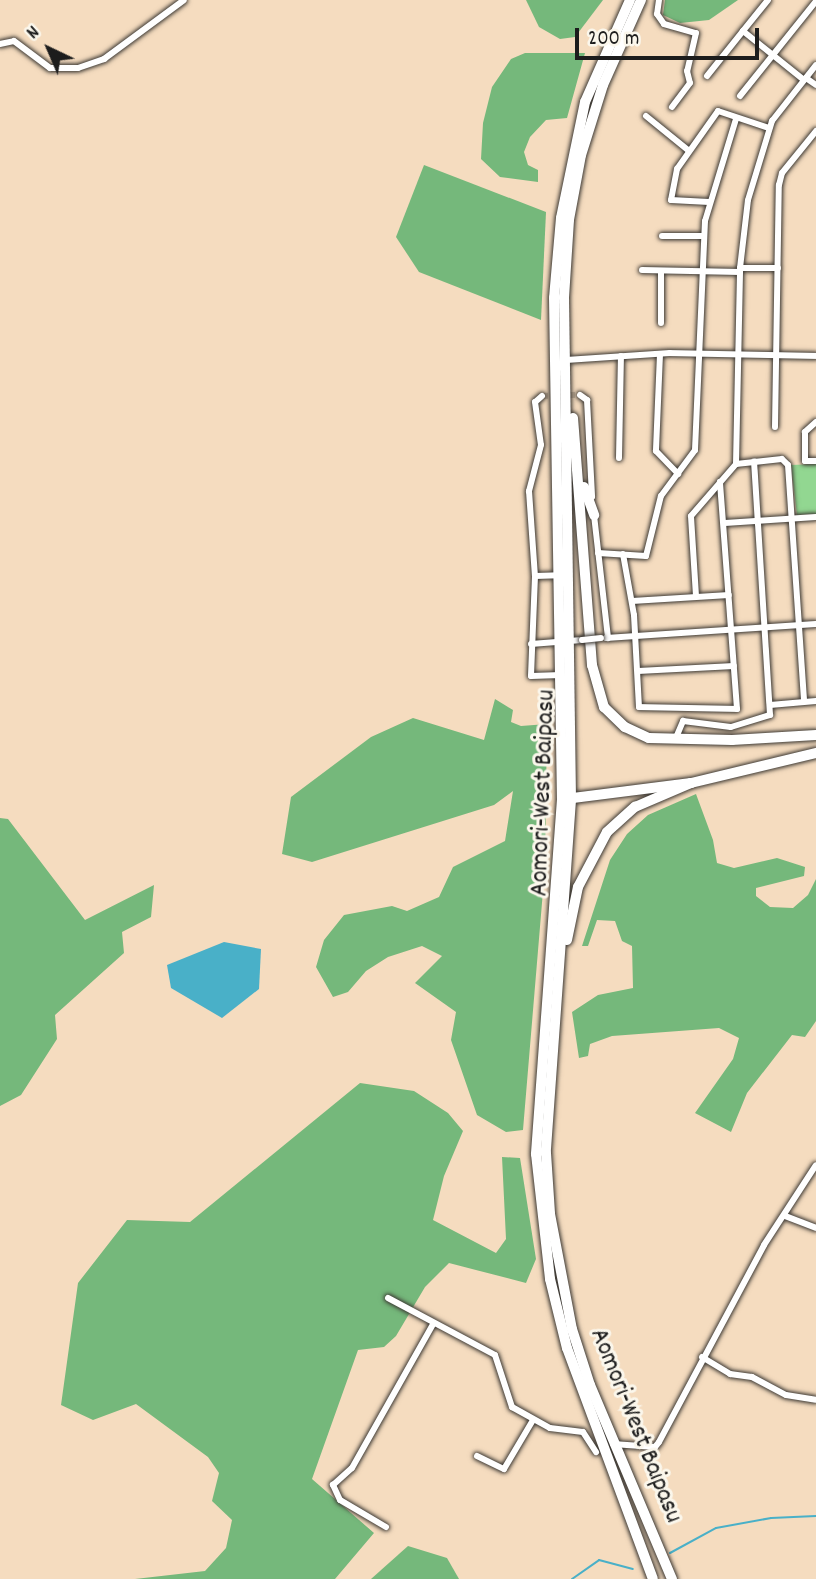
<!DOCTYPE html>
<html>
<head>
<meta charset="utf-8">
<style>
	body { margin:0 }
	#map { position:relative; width:816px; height:1579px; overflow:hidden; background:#f5dcbf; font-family:Dekko,sans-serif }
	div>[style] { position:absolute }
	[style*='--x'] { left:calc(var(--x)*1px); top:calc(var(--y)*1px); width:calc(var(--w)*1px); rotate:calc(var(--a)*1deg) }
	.green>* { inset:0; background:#92d791 }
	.forest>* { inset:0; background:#75b87b }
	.water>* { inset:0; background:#49b0c8 }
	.stream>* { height:2px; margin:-1px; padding:0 1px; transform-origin:1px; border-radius:1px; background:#49b0c8 }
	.minor-tunnel>* { height:6px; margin-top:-3px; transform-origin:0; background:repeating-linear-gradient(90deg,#cab69e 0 6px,transparent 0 9px) }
	.roads { filter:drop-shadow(0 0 2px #3d3934) drop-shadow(0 0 2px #3d3934) }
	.minor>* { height:6px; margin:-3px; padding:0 3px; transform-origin:3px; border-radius:3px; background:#fff }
	.trunk>* { height:10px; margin:-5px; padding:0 5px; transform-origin:5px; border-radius:5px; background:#fff }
	.bridges { filter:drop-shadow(0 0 2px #3d3934) drop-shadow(0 0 2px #3d3934) }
	.minor-bridge>* { height:6px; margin:-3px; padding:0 3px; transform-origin:3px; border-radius:3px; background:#fff }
	span { translate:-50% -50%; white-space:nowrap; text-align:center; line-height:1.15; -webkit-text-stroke:6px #fbf7ec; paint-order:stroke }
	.street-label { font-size:26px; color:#1c1c1c }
	.north { position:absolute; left:14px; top:14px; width:70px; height:70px; -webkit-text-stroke:5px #fbf7ec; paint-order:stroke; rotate:316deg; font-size:19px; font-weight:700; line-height:28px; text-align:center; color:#1c1c1c }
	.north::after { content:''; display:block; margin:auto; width:24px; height:32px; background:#1c1c1c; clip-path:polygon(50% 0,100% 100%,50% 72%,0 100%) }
	.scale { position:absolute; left:575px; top:28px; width:184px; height:32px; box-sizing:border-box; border:4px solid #1c1c1c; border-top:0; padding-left:9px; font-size:21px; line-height:24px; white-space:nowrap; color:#1c1c1c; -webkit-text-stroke:5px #fbf7ec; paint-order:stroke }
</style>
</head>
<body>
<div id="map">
	<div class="green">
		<div style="clip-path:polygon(816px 464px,816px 514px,797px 515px,791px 465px)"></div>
	</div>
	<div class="forest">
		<div style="clip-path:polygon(526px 0,603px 0,575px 37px,560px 39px,539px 27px)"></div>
		<div style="clip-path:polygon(665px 0,738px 0,709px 20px,680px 23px,663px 15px)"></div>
		<div style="clip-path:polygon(525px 53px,585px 53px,567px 118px,546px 120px,530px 137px,524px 152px,528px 165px,538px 170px,538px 182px,500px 177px,481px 159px,483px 123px,492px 87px,511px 59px)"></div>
		<div style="clip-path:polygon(424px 165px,546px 212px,541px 320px,419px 272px,396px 237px)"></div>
		<div style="clip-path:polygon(495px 699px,513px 710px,511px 722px,521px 726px,547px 724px,545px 867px,523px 1130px,506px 1132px,477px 1115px,451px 1040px,456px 1012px,415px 983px,442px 956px,422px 946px,388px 957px,366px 971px,348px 992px,333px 997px,316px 967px,324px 940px,344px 915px,392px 906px,407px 911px,439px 897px,453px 867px,505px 841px,513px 791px,494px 805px,312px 862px,282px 854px,291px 797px,371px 737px,413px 718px,484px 740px)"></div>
		<div style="clip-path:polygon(696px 794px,713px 840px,717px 863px,734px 868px,777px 858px,805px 867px,804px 876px,756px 888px,756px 896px,770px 907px,793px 908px,808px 895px,816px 879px,816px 1021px,805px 1037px,792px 1035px,747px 1093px,731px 1132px,695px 1113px,733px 1059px,739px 1038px,719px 1028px,612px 1036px,590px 1044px,588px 1056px,579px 1058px,572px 1012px,598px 995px,633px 988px,632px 946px,622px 941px,615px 921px,597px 920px,588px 946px,582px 946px,610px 860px,627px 834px,648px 815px)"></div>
		<div style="clip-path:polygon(0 818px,8px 819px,85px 920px,154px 885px,151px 917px,122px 932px,124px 953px,55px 1015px,57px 1039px,21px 1095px,0 1106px)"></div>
		<div style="clip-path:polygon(360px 1083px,414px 1091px,448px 1113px,463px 1131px,444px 1176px,433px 1220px,496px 1253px,506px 1239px,502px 1157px,520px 1158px,536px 1259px,526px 1283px,449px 1263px,425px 1287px,396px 1336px,384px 1347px,358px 1350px,312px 1479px,374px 1533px,335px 1579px,135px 1579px,205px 1571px,226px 1548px,232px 1520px,212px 1501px,219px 1473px,208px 1457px,136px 1404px,93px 1420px,61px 1405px,78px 1283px,127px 1220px,190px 1222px)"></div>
		<div style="clip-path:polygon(408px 1546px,447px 1558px,459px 1579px,371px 1579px)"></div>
	</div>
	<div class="water">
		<div style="clip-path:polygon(224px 942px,261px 949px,259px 989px,222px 1018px,171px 988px,167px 965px)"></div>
	</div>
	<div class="stream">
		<div style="--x:670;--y:1553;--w:52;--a:-28.5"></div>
		<div style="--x:716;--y:1528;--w:56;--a:-10.3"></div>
		<div style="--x:771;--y:1518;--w:45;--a:-2.5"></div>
		<div style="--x:572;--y:1579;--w:33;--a:-35"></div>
		<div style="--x:599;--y:1560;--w:35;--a:15"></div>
	</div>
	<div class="minor-tunnel">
		<div style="--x:542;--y:396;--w:38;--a:-2"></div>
	</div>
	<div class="roads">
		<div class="minor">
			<div style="--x:659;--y:0;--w:14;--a:98"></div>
			<div style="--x:657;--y:14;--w:12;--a:55"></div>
			<div style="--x:664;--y:24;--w:33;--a:16"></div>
			<div style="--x:696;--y:33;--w:39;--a:103"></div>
			<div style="--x:687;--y:71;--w:12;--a:76"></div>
			<div style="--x:690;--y:83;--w:30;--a:127"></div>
			<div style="--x:768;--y:0;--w:40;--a:129"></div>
			<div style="--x:743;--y:31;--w:78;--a:38.8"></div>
			<div style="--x:0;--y:44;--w:14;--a:-12"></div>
			<div style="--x:14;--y:41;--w:45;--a:36.9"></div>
			<div style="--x:50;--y:68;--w:28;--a:0"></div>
			<div style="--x:78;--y:68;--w:28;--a:-19"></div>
			<div style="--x:104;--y:59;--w:99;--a:-36.4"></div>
			<div style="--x:707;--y:76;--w:58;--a:-51.3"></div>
			<div style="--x:806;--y:78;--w:12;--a:35"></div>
			<div style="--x:740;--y:96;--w:122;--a:-51.3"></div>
			<div style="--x:646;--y:116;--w:55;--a:39.1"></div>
			<div style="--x:709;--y:202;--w:38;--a:-177"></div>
			<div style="--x:671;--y:200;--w:32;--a:-79"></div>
			<div style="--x:677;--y:169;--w:71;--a:-54.7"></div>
			<div style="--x:718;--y:111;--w:54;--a:18.4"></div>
			<div style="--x:662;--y:236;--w:41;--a:0"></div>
			<div style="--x:740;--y:268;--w:38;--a:0"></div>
			<div style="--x:642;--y:270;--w:98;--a:1.2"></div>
			<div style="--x:661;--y:271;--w:52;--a:90"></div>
			<div style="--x:660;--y:354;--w:97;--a:92.4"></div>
			<div style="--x:656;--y:451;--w:32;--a:46"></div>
			<div style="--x:566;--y:360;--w:104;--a:-3.9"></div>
			<div style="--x:670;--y:353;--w:146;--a:1.2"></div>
			<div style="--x:580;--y:395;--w:9;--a:36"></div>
			<div style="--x:587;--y:400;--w:97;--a:87"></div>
			<div style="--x:542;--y:396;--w:9;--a:139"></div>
			<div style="--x:535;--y:402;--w:43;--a:82.1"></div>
			<div style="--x:541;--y:445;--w:48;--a:104.6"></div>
			<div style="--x:529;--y:491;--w:85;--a:86"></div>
			<div style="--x:535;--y:576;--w:100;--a:92.3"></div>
			<div style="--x:531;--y:676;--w:30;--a:-2"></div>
			<div style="--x:816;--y:422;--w:15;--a:138"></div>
			<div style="--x:805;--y:432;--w:29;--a:90"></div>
			<div style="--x:805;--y:461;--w:11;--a:0"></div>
			<div style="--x:775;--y:427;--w:242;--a:-89.1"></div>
			<div style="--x:779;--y:185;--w:12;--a:-76"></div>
			<div style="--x:782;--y:173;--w:54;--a:-51"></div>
			<div style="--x:619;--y:458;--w:102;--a:-88.9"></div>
			<div style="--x:736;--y:464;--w:46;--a:-6.2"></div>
			<div style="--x:782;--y:459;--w:8;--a:45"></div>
			<div style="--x:788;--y:465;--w:237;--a:86.1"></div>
			<div style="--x:594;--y:515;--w:124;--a:83.5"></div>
			<div style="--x:725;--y:523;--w:91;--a:-3.8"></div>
			<div style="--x:598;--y:553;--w:48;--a:3.6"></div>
			<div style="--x:646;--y:556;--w:62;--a:-76"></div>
			<div style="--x:661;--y:496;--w:57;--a:-53.5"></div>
			<div style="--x:695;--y:450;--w:229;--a:-87.5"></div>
			<div style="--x:705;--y:221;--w:107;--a:-73.1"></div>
			<div style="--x:623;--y:554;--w:62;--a:79.8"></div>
			<div style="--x:634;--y:615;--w:92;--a:86.9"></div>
			<div style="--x:639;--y:707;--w:98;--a:1.2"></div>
			<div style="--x:737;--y:709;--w:228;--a:-94.3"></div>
			<div style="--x:535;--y:576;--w:24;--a:-2"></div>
			<div style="--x:696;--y:596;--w:80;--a:-93.6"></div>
			<div style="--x:691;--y:516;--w:69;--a:-49.1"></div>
			<div style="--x:736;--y:464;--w:196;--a:-88.8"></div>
			<div style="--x:740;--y:268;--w:68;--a:-83.3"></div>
			<div style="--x:748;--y:200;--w:83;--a:-73.1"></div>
			<div style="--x:772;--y:121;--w:71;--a:-51.8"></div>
			<div style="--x:632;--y:601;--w:97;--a:-3.5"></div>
			<div style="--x:606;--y:638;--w:210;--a:-3.8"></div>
			<div style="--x:531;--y:644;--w:51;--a:-4.5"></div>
			<div style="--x:638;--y:671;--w:96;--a:-3"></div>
			<div style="--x:770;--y:705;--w:46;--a:-5"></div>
			<div style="--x:675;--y:740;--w:21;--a:-67"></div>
			<div style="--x:683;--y:721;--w:48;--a:7.1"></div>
			<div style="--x:731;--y:727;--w:41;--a:-17.1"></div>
			<div style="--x:770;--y:715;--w:254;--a:-93.6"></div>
			<div style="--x:785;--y:1216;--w:33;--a:21"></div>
			<div style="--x:388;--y:1298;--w:121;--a:28"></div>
			<div style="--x:495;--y:1355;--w:55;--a:71.9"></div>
			<div style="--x:512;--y:1407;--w:43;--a:28.9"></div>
			<div style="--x:550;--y:1428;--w:33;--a:7"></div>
			<div style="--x:583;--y:1432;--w:24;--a:57"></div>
			<div style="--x:702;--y:1357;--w:33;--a:31"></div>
			<div style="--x:730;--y:1374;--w:22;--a:8"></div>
			<div style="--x:752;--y:1377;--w:38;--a:28"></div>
			<div style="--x:786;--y:1395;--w:30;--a:9"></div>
			<div style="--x:613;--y:1444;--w:42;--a:4.1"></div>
			<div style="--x:655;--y:1447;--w:6;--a:-51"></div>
			<div style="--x:659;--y:1442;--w:223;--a:-61.9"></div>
			<div style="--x:764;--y:1245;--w:95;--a:-57"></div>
			<div style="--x:477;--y:1456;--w:30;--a:26"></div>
			<div style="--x:504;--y:1469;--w:57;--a:-59.4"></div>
			<div style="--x:386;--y:1527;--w:53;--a:-149.6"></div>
			<div style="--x:340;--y:1500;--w:17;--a:-115"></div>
			<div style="--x:333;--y:1485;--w:25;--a:-42"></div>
			<div style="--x:352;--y:1468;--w:165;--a:-60.6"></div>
		</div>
		<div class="trunk">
			<div style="--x:630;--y:0;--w:111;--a:113.8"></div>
			<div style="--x:585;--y:102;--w:118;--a:101.7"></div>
			<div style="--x:561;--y:218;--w:80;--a:95"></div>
			<div style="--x:554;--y:298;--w:501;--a:89.09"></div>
			<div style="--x:562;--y:799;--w:356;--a:94.2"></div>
			<div style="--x:536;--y:1154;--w:126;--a:83.6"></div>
			<div style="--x:550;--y:1279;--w:71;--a:76.2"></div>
			<div style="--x:567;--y:1348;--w:246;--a:69.6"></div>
			<div style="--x:641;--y:0;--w:93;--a:114.1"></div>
			<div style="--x:603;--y:85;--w:73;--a:107.4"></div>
			<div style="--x:581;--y:155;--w:66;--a:100.5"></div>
			<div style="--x:569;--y:220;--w:77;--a:93.7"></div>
			<div style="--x:564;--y:297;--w:503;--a:89.2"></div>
			<div style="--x:571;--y:800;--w:354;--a:94.1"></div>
			<div style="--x:546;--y:1153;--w:61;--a:86.2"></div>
			<div style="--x:550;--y:1214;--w:117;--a:79.2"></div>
			<div style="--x:572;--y:1329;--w:59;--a:72.2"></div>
			<div style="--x:590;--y:1385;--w:211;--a:67.1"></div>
			<div style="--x:573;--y:418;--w:248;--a:85.6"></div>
			<div style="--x:592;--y:665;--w:44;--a:74.1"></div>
			<div style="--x:604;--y:707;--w:29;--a:44"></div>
			<div style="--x:625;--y:727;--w:26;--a:25"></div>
			<div style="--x:649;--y:738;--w:83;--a:1.4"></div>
			<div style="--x:732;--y:740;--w:84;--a:-3.4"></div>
			<div style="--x:584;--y:487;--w:30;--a:70"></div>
			<div style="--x:565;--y:799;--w:127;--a:-7.2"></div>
			<div style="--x:691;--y:783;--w:129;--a:-13.5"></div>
			<div style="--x:567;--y:940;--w:54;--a:-78.3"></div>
			<div style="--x:578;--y:887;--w:62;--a:-62.2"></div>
			<div style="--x:607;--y:832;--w:38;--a:-42"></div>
			<div style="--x:635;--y:807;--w:61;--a:-23.2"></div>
		</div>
	</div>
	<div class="bridges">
		<div class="minor-bridge">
			<div style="--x:582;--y:640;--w:19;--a:-6"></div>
		</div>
	</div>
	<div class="street-label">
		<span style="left:544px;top:793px;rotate:-88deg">Aomori-West Baipasu</span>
		<span style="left:635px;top:1426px;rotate:68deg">Aomori-West Baipasu</span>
	</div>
	<div class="north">N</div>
	<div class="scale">200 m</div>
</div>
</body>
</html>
